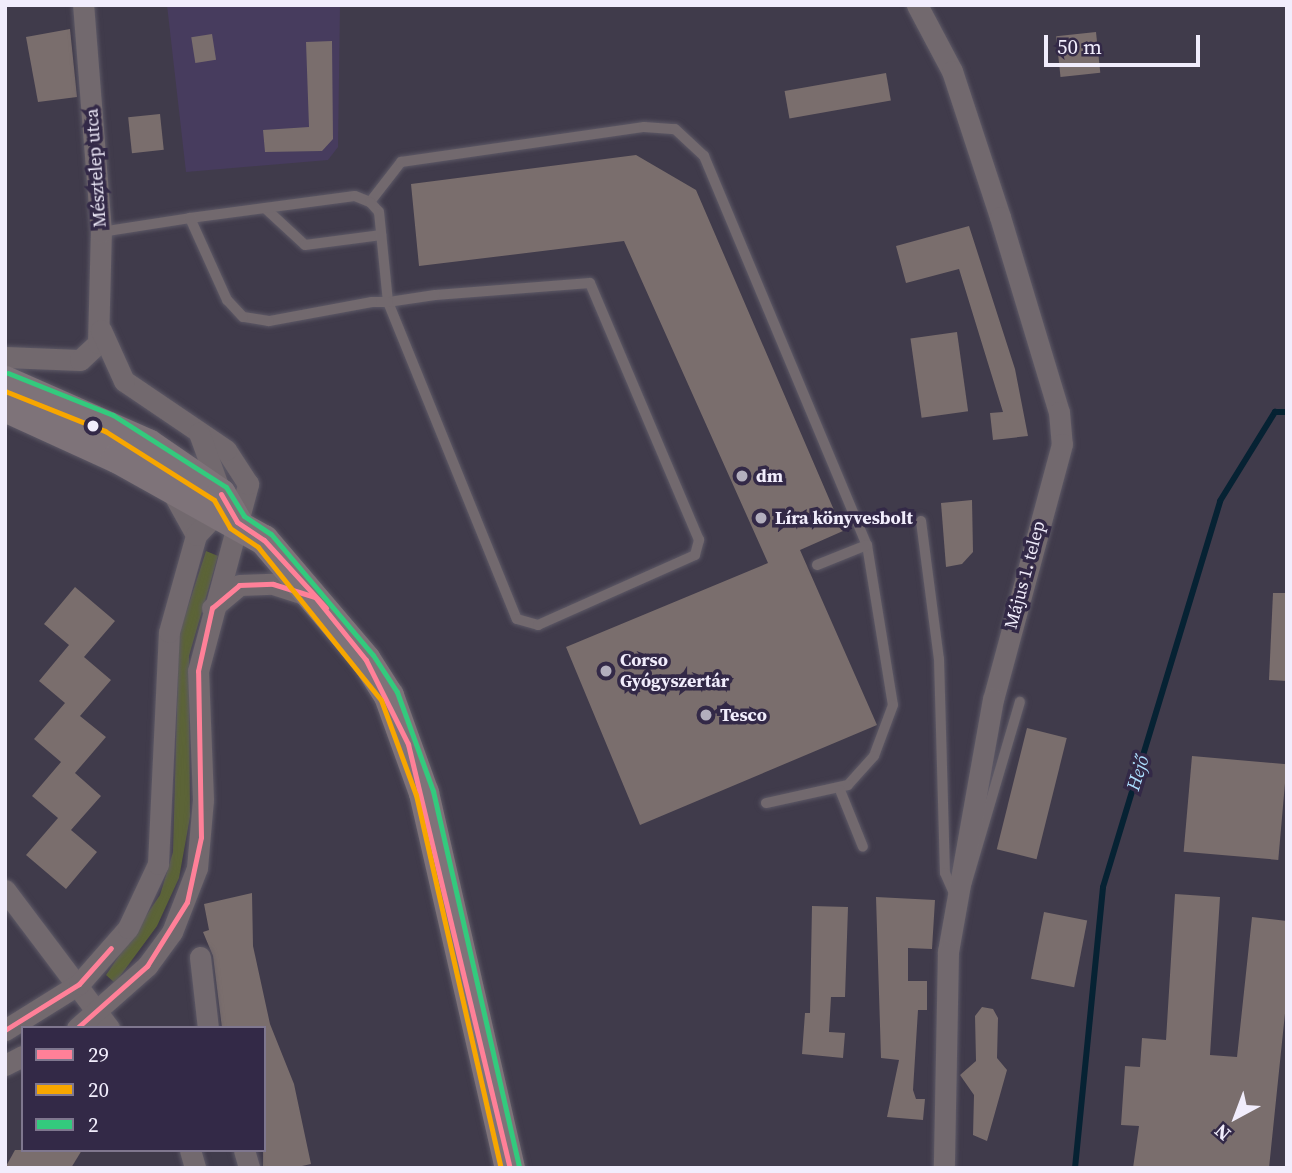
<!DOCTYPE html>
<html>
<head>
<meta charset="utf-8">
<style>
	body { margin:0 }
	#map { position:relative; width:1292px; height:1173px; overflow:hidden; background:#403b4b; font-family:"Source Serif 4",serif }
	div>[style] { position:absolute }
	[style*='--x'] { left:calc(var(--x)*1px); top:calc(var(--y)*1px); width:calc(var(--w)*1px); rotate:calc(var(--a)*1deg) }
	.built>* { inset:0; background:#473c5e }
	.green>* { inset:0; background:#5c6437 }
	.stream>* { height:6px; margin:-3px; padding:0 3px; transform-origin:3px; border-radius:3px; background:#062233 }
	.building>* { inset:0; background:#7a6e6d; transform-origin:0 0 }
	.roads { filter:drop-shadow(0 0 2px #5d5966) drop-shadow(0 0 2px #5d5966) }
	.lane>* { height:10px; margin:-5px; padding:0 5px; transform-origin:5px; border-radius:5px; background:#72696e }
	.street>* { height:21px; margin:-10.5px; padding:0 10.5px; transform-origin:10.5px; border-radius:10.5px; background:#72696e }
	.secondary>* { height:30px; margin:-15px; padding:0 15px; transform-origin:15px; border-radius:15px; background:#7e7379 }
	.bus-1>* { height:5px; margin:-2.5px; padding:0 2.5px; transform-origin:2.5px; border-radius:2.5px; background:#ff8098 }
	.bus-2>* { height:5px; margin:-2.5px; padding:0 2.5px; transform-origin:2.5px; border-radius:2.5px; background:#f7a600 }
	.bus-3>* { height:5px; margin:-2.5px; padding:0 2.5px; transform-origin:2.5px; border-radius:2.5px; background:#33ca7d }
	.dots>* { width:19px; height:19px; translate:-50% -50%; box-sizing:border-box; border:4px solid #332947; border-radius:50% }
	span { translate:-50% -50%; white-space:nowrap; text-align:center; line-height:1.15; -webkit-text-stroke:7px #332947; paint-order:stroke }
	.street-label { font-size:18px; color:#f1edfc }
	.poi-label { font-size:18px; color:#f1edfc; font-weight:700 }
	.left { translate:0 -50%; text-align:left }
	.water-label { font-size:19px; color:#acddfd; font-style:italic }
	.frame { position:absolute; inset:0; border:7px solid #f1edfc; pointer-events:none }
	.legend { position:absolute; left:21px; top:1026px; width:245px; height:126px; box-sizing:border-box; background:#332947; border:2px solid #7f778f; margin:0; padding:9px 12px; list-style:none; font-size:21px; color:#f1edfc }
	.legend li { display:flex; align-items:center; gap:14px; height:35px }
	.legend b { width:35px; border:2px solid #7f778f }
	.north { position:absolute; left:1201px; top:1082px; width:70px; height:70px; -webkit-text-stroke:5px #332947; paint-order:stroke; rotate:221deg; font-size:19px; font-weight:700; line-height:28px; text-align:center; color:#f1edfc }
	.north::after { content:''; display:block; margin:auto; width:24px; height:32px; background:#f1edfc; clip-path:polygon(50% 0,100% 100%,50% 72%,0 100%) }
	.scale { position:absolute; left:1044px; top:35px; width:156px; height:32px; box-sizing:border-box; border:4px solid #f1edfc; border-top:0; padding-left:9px; font-size:21px; line-height:24px; white-space:nowrap; color:#f1edfc; -webkit-text-stroke:5px #332947; paint-order:stroke }
</style>
</head>
<body>
<div id="map">
	<div class="built">
		<div style="clip-path:polygon(167px 5px,340px 5px,338px 147px,328px 160px,186px 172px)"></div>
	</div>
	<div class="green">
		<div style="clip-path:polygon(206px 551px,218px 556px,189px 656px,190px 817px,179px 878px,157px 926px,115px 983px,106px 975px,160px 895px,173px 852px,179px 634px)"></div>
	</div>
	<div class="stream">
		<div style="--x:1075;--y:1168;--w:282;--a:-84.3"></div>
		<div style="--x:1103;--y:887;--w:403;--a:-73.1"></div>
		<div style="--x:1220;--y:501;--w:105;--a:-58.3"></div>
		<div style="--x:1275;--y:412;--w:12;--a:0"></div>
	</div>
	<div class="building">
		<div style="clip-path:polygon(70px 29px,77px 97px,38px 102px,26px 37px)"></div>
		<div style="left:1096px;top:32px;width:41px;height:40px;rotate:84deg"></div>
		<div style="left:212px;top:34px;width:26px;height:21px;rotate:81deg"></div>
		<div style="clip-path:polygon(332px 41px,333px 139px,322px 151px,265px 152px,263px 130px,309px 127px,306px 42px)"></div>
		<div style="left:886px;top:73px;width:28px;height:103px;rotate:80deg"></div>
		<div style="left:160px;top:114px;width:36px;height:32px;rotate:84deg"></div>
		<div style="clip-path:polygon(636px 155px,696px 190px,843px 531px,800px 550px,877px 725px,640px 825px,566px 647px,768px 563px,624px 241px,419px 266px,411px 184px)"></div>
		<div style="clip-path:polygon(969px 226px,1015px 369px,1028px 436px,993px 440px,990px 413px,1003px 412px,959px 269px,906px 283px,896px 246px)"></div>
		<div style="left:957px;top:332px;width:80px;height:47px;rotate:82deg"></div>
		<div style="clip-path:polygon(972px 500px,973px 552px,962px 564px,946px 567px,941px 503px)"></div>
		<div style="clip-path:polygon(75px 587px,115px 621px,84px 657px,111px 680px,80px 716px,106px 737px,75px 773px,101px 796px,71px 830px,97px 852px,66px 889px,26px 855px,58px 818px,32px 796px,61px 762px,34px 739px,65px 703px,39px 681px,69px 645px,44px 624px)"></div>
		<div style="clip-path:polygon(1273px 593px,1287px 593px,1287px 681px,1269px 680px)"></div>
		<div style="left:1027px;top:728px;width:41px;height:125px;rotate:14deg"></div>
		<div style="left:1192px;top:756px;width:95px;height:96px;rotate:5deg"></div>
		<div style="clip-path:polygon(252px 893px,253px 946px,270px 1024px,294px 1084px,311px 1164px,293px 1168px,263px 1168px,264px 1028px,222px 1028px,213px 956px,203px 932px,209px 930px,204px 904px)"></div>
		<div style="clip-path:polygon(1175px 894px,1220px 897px,1210px 1055px,1237px 1057px,1252px 917px,1287px 921px,1287px 994px,1269px 1168px,1133px 1168px,1139px 1126px,1121px 1125px,1125px 1066px,1140px 1067px,1142px 1038px,1166px 1040px)"></div>
		<div style="clip-path:polygon(876px 897px,935px 900px,932px 949px,908px 948px,908px 981px,927px 981px,927px 1010px,918px 1010px,913px 1090px,916px 1099px,925px 1099px,923px 1120px,887px 1117px,899px 1060px,881px 1058px)"></div>
		<div style="clip-path:polygon(812px 906px,848px 907px,845px 997px,831px 997px,829px 1032px,845px 1033px,843px 1058px,802px 1054px,805px 1013px,810px 1013px)"></div>
		<div style="left:1044px;top:912px;width:44px;height:68px;rotate:11deg"></div>
		<div style="clip-path:polygon(982px 1007px,993px 1009px,998px 1018px,997px 1058px,1007px 1070px,987px 1141px,973px 1135px,974px 1095px,960px 1075px,976px 1061px,975px 1016px)"></div>
		<div style="clip-path:polygon(15px 1150px,82px 1150px,71px 1168px,5px 1168px)"></div>
	</div>
	<div class="roads">
		<div class="lane">
			<div style="--x:370;--y:202;--w:51;--a:-52.2"></div>
			<div style="--x:401;--y:162;--w:246;--a:-8.2"></div>
			<div style="--x:644;--y:127;--w:31;--a:4"></div>
			<div style="--x:675;--y:129;--w:40;--a:43"></div>
			<div style="--x:704;--y:156;--w:422;--a:67.3"></div>
			<div style="--x:867;--y:545;--w:162;--a:80.8"></div>
			<div style="--x:893;--y:705;--w:54;--a:110.4"></div>
			<div style="--x:874;--y:756;--w:39;--a:132"></div>
			<div style="--x:848;--y:785;--w:84;--a:167.6"></div>
			<div style="--x:265;--y:208;--w:54;--a:42.8"></div>
			<div style="--x:305;--y:245;--w:77;--a:-7.5"></div>
			<div style="--x:101;--y:232;--w:90;--a:-8.9"></div>
			<div style="--x:190;--y:218;--w:166;--a:-7.6"></div>
			<div style="--x:355;--y:196;--w:16;--a:22"></div>
			<div style="--x:370;--y:202;--w:13;--a:48"></div>
			<div style="--x:379;--y:212;--w:90;--a:84.3"></div>
			<div style="--x:388;--y:302;--w:342;--a:67.9"></div>
			<div style="--x:517;--y:619;--w:22;--a:16"></div>
			<div style="--x:538;--y:625;--w:172;--a:-24"></div>
			<div style="--x:695;--y:555;--w:16;--a:-75"></div>
			<div style="--x:699;--y:540;--w:279;--a:-113"></div>
			<div style="--x:590;--y:283;--w:155;--a:175.6"></div>
			<div style="--x:435;--y:295;--w:48;--a:171.5"></div>
			<div style="--x:388;--y:302;--w:16;--a:180"></div>
			<div style="--x:372;--y:302;--w:105;--a:169.5"></div>
			<div style="--x:269;--y:321;--w:26;--a:-171"></div>
			<div style="--x:243;--y:317;--w:23;--a:-133"></div>
			<div style="--x:227;--y:300;--w:90;--a:-114.3"></div>
			<div style="--x:921;--y:521;--w:139;--a:82.6"></div>
			<div style="--x:939;--y:659;--w:214;--a:88.4"></div>
			<div style="--x:945;--y:873;--w:22;--a:66"></div>
			<div style="--x:817;--y:565;--w:54;--a:-21.8"></div>
			<div style="--x:840;--y:790;--w:61;--a:68"></div>
			<div style="--x:966;--y:885;--w:191;--a:-73.6"></div>
		</div>
		<div class="street">
			<div style="--x:917;--y:5;--w:75;--a:62.1"></div>
			<div style="--x:952;--y:71;--w:154;--a:71.8"></div>
			<div style="--x:1000;--y:217;--w:204;--a:73.2"></div>
			<div style="--x:1059;--y:412;--w:32;--a:85"></div>
			<div style="--x:1062;--y:444;--w:264;--a:105.1"></div>
			<div style="--x:993;--y:699;--w:256;--a:100.1"></div>
			<div style="--x:948;--y:951;--w:217;--a:91.1"></div>
			<div style="--x:5;--y:357;--w:75;--a:2.3"></div>
			<div style="--x:80;--y:360;--w:25;--a:-43"></div>
			<div style="--x:98;--y:343;--w:111;--a:-88.5"></div>
			<div style="--x:101;--y:232;--w:228;--a:-94.5"></div>
			<div style="--x:170;--y:488;--w:54;--a:61"></div>
			<div style="--x:212;--y:608;--w:35;--a:-40"></div>
			<div style="--x:239;--y:585;--w:34;--a:-2"></div>
			<div style="--x:273;--y:584;--w:40;--a:18"></div>
			<div style="--x:5;--y:890;--w:173;--a:53"></div>
			<div style="--x:200;--y:957;--w:71;--a:83.6"></div>
			<div style="--x:77;--y:1028;--w:94;--a:-41.5"></div>
			<div style="--x:147;--y:966;--w:42;--a:-53.7"></div>
			<div style="--x:172;--y:932;--w:69;--a:-68.7"></div>
			<div style="--x:197;--y:868;--w:68;--a:-85"></div>
			<div style="--x:203;--y:800;--w:129;--a:-92.2"></div>
			<div style="--x:198;--y:671;--w:194;--a:-75"></div>
			<div style="--x:248;--y:484;--w:40;--a:-122.9"></div>
			<div style="--x:226;--y:450;--w:123;--a:-145.9"></div>
			<div style="--x:124;--y:381;--w:56;--a:-114.3"></div>
			<div style="--x:5;--y:1030;--w:87;--a:-31.9"></div>
			<div style="--x:79;--y:984;--w:74;--a:-48.8"></div>
			<div style="--x:128;--y:928;--w:71;--a:-64.9"></div>
			<div style="--x:158;--y:864;--w:232;--a:-87.3"></div>
			<div style="--x:169;--y:632;--w:101;--a:-74.4"></div>
			<div style="--x:196;--y:535;--w:26;--a:-47"></div>
			<div style="--x:214;--y:516;--w:23;--a:-72"></div>
			<div style="--x:221;--y:494;--w:65;--a:-109.8"></div>
			<div style="--x:5;--y:1065;--w:20;--a:-27"></div>
			<div style="--x:190;--y:1150;--w:19;--a:74"></div>
			<div style="--x:244;--y:1150;--w:19;--a:74"></div>
		</div>
		<div class="secondary">
			<div style="--x:5;--y:381;--w:156;--a:23.8"></div>
			<div style="--x:148;--y:444;--w:88;--a:34.4"></div>
			<div style="--x:221;--y:494;--w:32;--a:60"></div>
			<div style="--x:5;--y:407;--w:123;--a:24.5"></div>
			<div style="--x:117;--y:458;--w:168;--a:29.2"></div>
			<div style="--x:264;--y:540;--w:157;--a:49.6"></div>
			<div style="--x:366;--y:660;--w:43;--a:57.4"></div>
			<div style="--x:389;--y:696;--w:103;--a:70.2"></div>
			<div style="--x:424;--y:793;--w:385;--a:77.1"></div>
		</div>
	</div>
	<div class="bus-1">
		<div style="--x:221;--y:494;--w:32;--a:60"></div>
		<div style="--x:237;--y:522;--w:32;--a:34"></div>
		<div style="--x:264;--y:540;--w:92;--a:47.6"></div>
		<div style="--x:77;--y:1028;--w:94;--a:-41.5"></div>
		<div style="--x:147;--y:966;--w:75;--a:-58"></div>
		<div style="--x:187;--y:902;--w:66;--a:-77.8"></div>
		<div style="--x:201;--y:837;--w:166;--a:-91"></div>
		<div style="--x:198;--y:671;--w:65;--a:-77.5"></div>
		<div style="--x:212;--y:608;--w:35;--a:-40"></div>
		<div style="--x:239;--y:585;--w:34;--a:-2"></div>
		<div style="--x:273;--y:584;--w:44;--a:17.2"></div>
		<div style="--x:315;--y:597;--w:81;--a:51"></div>
		<div style="--x:366;--y:660;--w:94;--a:63.4"></div>
		<div style="--x:408;--y:744;--w:436;--a:76.5"></div>
		<div style="--x:5;--y:1030;--w:87;--a:-31.9"></div>
		<div style="--x:79;--y:984;--w:48;--a:-48.4"></div>
	</div>
	<div class="bus-2">
		<div style="--x:5;--y:391;--w:108;--a:21.8"></div>
		<div style="--x:105;--y:431;--w:129;--a:32.3"></div>
		<div style="--x:214;--y:500;--w:32;--a:60"></div>
		<div style="--x:230;--y:528;--w:34;--a:34"></div>
		<div style="--x:258;--y:547;--w:196;--a:51.2"></div>
		<div style="--x:381;--y:700;--w:101;--a:69.8"></div>
		<div style="--x:416;--y:795;--w:383;--a:77.2"></div>
	</div>
	<div class="bus-3">
		<div style="--x:8;--y:373;--w:113;--a:21.8"></div>
		<div style="--x:113;--y:415;--w:134;--a:32.5"></div>
		<div style="--x:226;--y:487;--w:34;--a:58"></div>
		<div style="--x:244;--y:516;--w:32;--a:34"></div>
		<div style="--x:271;--y:534;--w:158;--a:49.9"></div>
		<div style="--x:373;--y:655;--w:44;--a:57"></div>
		<div style="--x:397;--y:692;--w:105;--a:70"></div>
		<div style="--x:433;--y:791;--w:385;--a:77.1"></div>
	</div>
	<div class="dots">
		<div style="left:93px;top:426px;background:#f1edfc"></div>
		<div style="left:742px;top:476px;background:#b3afbe"></div>
		<div style="left:761px;top:518px;background:#b3afbe"></div>
		<div style="left:606px;top:671px;background:#b3afbe"></div>
		<div style="left:706px;top:715px;background:#b3afbe"></div>
	</div>
	<div class="street-label">
		<span style="left:96px;top:168px;rotate:-94deg">Mésztelep utca</span>
		<span style="left:1025px;top:575px;rotate:-75deg">Május 1. telep</span>
	</div>
	<div class="poi-label">
		<span class="left" style="left:756px;top:476px">dm</span>
		<span class="left" style="left:775px;top:518px">Líra könyvesbolt</span>
		<span class="left" style="left:620px;top:671px">Corso<br>Gyógyszertár</span>
		<span class="left" style="left:720px;top:715px">Tesco</span>
	</div>
	<div class="water-label">
		<span style="left:1138px;top:773px;rotate:-73deg">Hejő</span>
	</div>
	<div class="frame"></div>
	<ul class="legend">
	<li><b style="height:9px;background:#ff8098"></b>29</li>
	<li><b style="height:9px;background:#f7a600"></b>20</li>
	<li><b style="height:9px;background:#33ca7d"></b>2</li>
	</ul>
	<div class="north">N</div>
	<div class="scale">50 m</div>
</div>
</body>
</html>
